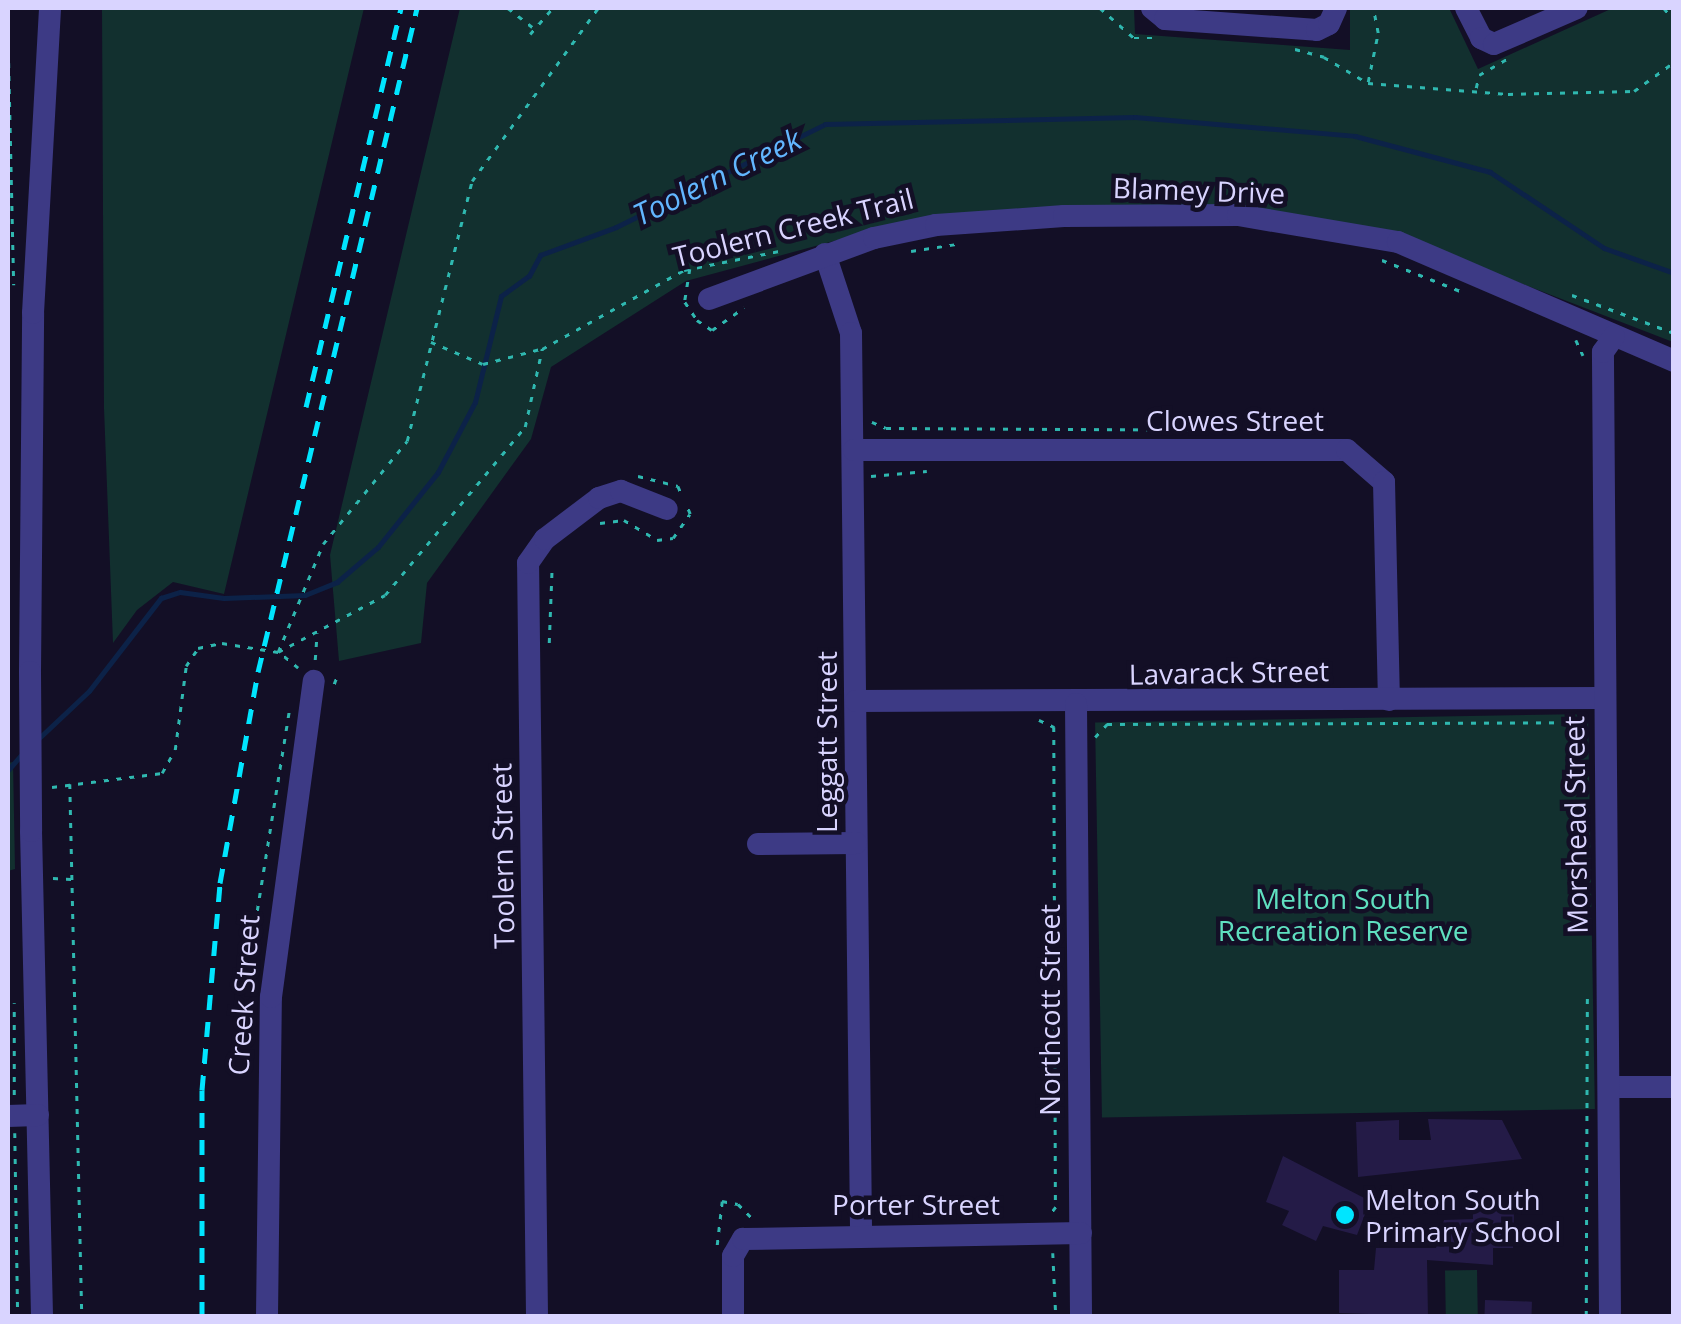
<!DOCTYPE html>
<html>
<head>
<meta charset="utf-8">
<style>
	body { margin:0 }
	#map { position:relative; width:1681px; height:1324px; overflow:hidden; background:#130f26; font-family:"Open Sans",sans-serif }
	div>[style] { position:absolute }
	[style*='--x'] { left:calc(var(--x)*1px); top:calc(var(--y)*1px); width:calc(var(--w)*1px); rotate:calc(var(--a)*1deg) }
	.green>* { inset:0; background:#12302f; transform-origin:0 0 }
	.stream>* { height:5px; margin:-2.5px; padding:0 2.5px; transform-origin:2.5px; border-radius:2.5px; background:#0c2248 }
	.building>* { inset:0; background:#241b47; transform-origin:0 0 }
	.path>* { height:2.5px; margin-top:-1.25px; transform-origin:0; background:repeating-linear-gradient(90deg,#2fb8b0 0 5px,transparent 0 13px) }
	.minor>* { height:22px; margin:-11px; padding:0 11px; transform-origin:11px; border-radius:11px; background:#3d3a85 }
	.rail>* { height:5px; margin-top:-2.5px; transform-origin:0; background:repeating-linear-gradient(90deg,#00e5ff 0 15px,transparent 0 27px) }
	.minor-bridge>* { height:22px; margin:-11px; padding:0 11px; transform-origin:11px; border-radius:11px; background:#3d3a85 }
	.dots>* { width:28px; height:28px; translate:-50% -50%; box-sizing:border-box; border:5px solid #130f26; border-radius:50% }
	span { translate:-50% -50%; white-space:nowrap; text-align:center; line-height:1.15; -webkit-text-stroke:9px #130f26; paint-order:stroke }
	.street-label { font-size:28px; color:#d9d4ff }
	.park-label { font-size:28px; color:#5fe0c0 }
	.poi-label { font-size:28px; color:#d9d4ff }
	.left { translate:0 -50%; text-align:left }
	.water-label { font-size:30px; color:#62b6ff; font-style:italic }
	.frame { position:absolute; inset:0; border:10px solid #d9d4ff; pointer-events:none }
</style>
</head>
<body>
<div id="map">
	<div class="green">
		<div style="clip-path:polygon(102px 8px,364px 8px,224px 594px,173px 582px,137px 610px,113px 643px,104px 408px)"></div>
		<div style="clip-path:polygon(460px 8px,1134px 8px,1135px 34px,1350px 50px,1350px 8px,1449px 8px,1478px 69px,1613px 8px,1673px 8px,1673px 342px,1383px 230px,1270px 211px,908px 221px,686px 281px,551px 367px,531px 439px,427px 583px,421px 643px,339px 661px,330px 555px)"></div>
		<div style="left:1588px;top:714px;width:395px;height:493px;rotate:89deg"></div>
		<div style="clip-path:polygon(13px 762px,15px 869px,8px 871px,8px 763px)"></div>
		<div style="left:1477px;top:1270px;width:46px;height:32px;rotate:89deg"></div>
	</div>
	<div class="stream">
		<div style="--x:38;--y:739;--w:70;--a:-43.3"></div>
		<div style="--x:89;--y:691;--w:118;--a:-52.3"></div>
		<div style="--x:161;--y:598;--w:20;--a:-18"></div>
		<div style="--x:180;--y:592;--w:44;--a:7.8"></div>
		<div style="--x:224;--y:598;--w:81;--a:-2.1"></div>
		<div style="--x:305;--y:595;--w:35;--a:-22"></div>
		<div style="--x:337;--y:582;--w:54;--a:-40.5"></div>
		<div style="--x:378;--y:547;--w:96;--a:-51.3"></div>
		<div style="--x:438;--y:472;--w:79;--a:-62.1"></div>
		<div style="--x:475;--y:402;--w:109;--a:-76.2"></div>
		<div style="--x:501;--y:296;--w:34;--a:-36"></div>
		<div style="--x:529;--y:276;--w:24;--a:-62"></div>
		<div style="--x:540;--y:255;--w:81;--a:-20.2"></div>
		<div style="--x:616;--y:227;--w:233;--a:-26.2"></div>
		<div style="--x:825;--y:124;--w:310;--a:-1.3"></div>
		<div style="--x:1135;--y:117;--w:221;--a:4.9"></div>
		<div style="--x:1355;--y:136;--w:140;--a:14.9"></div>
		<div style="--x:1490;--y:172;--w:137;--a:33.7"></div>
		<div style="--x:1604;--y:248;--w:74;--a:19.7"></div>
		<div style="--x:8;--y:770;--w:21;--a:-49"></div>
	</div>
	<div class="building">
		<div style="clip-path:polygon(1428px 1119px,1502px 1120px,1522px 1159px,1358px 1177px,1356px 1122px,1399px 1120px,1399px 1140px,1431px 1140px)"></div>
		<div style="clip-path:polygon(1283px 1156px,1370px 1201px,1357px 1235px,1323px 1226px,1316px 1241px,1282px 1225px,1289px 1211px,1266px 1202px)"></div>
		<div style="clip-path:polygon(1472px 1193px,1505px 1193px,1505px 1213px,1514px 1212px,1513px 1248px,1493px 1248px,1493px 1265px,1427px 1260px,1428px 1316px,1339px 1313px,1339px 1270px,1374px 1270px,1376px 1248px,1436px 1248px,1444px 1220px,1473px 1219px)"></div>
		<div style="left:1485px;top:1300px;width:47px;height:16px;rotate:2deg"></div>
	</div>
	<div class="path">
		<div style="--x:508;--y:8;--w:31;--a:38"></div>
		<div style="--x:1100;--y:8;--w:45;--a:41.4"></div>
		<div style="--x:1134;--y:38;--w:24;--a:0"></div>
		<div style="--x:1664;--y:8;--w:16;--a:52"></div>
		<div style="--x:8;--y:24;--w:261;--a:88.7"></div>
		<div style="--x:530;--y:34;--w:35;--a:-49"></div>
		<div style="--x:1295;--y:49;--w:30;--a:15"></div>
		<div style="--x:1324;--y:57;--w:51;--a:30.6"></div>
		<div style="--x:1368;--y:83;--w:140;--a:4.5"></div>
		<div style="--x:1508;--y:94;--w:126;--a:-1.4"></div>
		<div style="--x:1634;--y:91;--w:49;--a:-35.9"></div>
		<div style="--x:1368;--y:82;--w:50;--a:-78.5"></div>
		<div style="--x:1378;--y:33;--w:25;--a:-101"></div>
		<div style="--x:1476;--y:88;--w:13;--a:-77"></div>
		<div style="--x:1479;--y:75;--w:32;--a:-30"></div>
		<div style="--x:911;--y:251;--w:47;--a:-8.7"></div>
		<div style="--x:1382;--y:260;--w:87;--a:21.6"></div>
		<div style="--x:690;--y:269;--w:33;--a:99"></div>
		<div style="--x:685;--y:302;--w:22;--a:56"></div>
		<div style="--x:697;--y:320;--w:18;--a:34"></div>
		<div style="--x:712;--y:330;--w:39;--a:-35"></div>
		<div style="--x:1572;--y:295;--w:109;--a:20.4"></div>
		<div style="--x:1576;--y:340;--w:17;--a:65"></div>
		<div style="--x:431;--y:342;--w:56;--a:22.9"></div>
		<div style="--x:483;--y:364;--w:59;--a:-14.7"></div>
		<div style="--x:872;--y:422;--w:15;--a:23"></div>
		<div style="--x:886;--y:428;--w:331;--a:0.3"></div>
		<div style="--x:638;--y:476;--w:41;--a:14"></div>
		<div style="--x:678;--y:486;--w:10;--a:66"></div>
		<div style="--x:871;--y:476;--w:56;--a:-5.1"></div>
		<div style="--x:600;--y:523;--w:24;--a:-7"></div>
		<div style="--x:624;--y:520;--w:39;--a:31"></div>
		<div style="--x:657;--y:540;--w:16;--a:-7"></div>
		<div style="--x:673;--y:538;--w:29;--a:-55"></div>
		<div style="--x:690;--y:514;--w:8;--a:-113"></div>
		<div style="--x:549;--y:643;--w:77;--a:-87.8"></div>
		<div style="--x:315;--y:660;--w:27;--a:-86"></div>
		<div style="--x:298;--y:668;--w:26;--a:-141"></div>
		<div style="--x:278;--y:652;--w:117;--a:-67.4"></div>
		<div style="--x:323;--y:544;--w:133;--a:-50.8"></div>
		<div style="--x:407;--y:441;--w:268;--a:-76"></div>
		<div style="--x:472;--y:181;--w:214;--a:-53.9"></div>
		<div style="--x:334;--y:684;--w:9;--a:-69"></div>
		<div style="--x:1039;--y:720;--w:17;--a:25"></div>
		<div style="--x:1054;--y:727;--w:480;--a:89.8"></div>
		<div style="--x:1056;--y:1207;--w:10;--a:127"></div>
		<div style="--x:1095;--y:737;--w:18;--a:-47"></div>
		<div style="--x:1107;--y:724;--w:475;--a:-0.2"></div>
		<div style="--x:1582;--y:722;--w:9;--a:63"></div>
		<div style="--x:70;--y:784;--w:532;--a:88.71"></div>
		<div style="--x:52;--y:787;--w:111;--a:-7.3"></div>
		<div style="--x:162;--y:773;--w:26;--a:-61"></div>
		<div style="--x:175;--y:750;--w:85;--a:-82.5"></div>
		<div style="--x:186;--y:666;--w:22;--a:-56"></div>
		<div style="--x:198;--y:648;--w:25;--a:-12"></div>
		<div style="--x:222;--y:643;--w:57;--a:9.1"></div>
		<div style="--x:278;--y:652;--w:121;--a:-28"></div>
		<div style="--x:385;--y:595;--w:219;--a:-50.2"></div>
		<div style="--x:525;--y:427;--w:80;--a:-77.7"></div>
		<div style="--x:542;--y:349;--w:162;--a:-29.1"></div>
		<div style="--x:684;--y:270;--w:102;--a:-11.3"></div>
		<div style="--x:53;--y:878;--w:22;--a:3"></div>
		<div style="--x:253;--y:936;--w:234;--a:-80.9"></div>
		<div style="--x:14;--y:1095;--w:92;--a:-90"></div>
		<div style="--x:15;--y:1133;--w:183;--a:89.1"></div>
		<div style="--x:717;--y:1245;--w:44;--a:-83.5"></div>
		<div style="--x:722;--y:1201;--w:16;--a:11"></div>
		<div style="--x:738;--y:1204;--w:21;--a:45"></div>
		<div style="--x:1053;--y:1253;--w:63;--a:87.3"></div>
		<div style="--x:1586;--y:1316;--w:323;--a:-89.8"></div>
	</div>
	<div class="minor">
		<div style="--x:1152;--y:8;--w:17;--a:40"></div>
		<div style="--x:1165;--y:19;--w:152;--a:4.1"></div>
		<div style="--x:1317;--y:30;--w:13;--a:-27"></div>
		<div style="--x:1329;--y:24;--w:17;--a:-66"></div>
		<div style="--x:1466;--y:8;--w:34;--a:63"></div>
		<div style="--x:1481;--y:38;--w:14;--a:25"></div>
		<div style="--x:1494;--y:44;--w:90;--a:-23.4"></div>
		<div style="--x:825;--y:254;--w:83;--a:71.8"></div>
		<div style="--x:851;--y:333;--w:900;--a:89.36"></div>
		<div style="--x:709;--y:299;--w:176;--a:-20.3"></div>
		<div style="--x:874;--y:238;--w:63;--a:-11.8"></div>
		<div style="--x:936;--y:225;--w:128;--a:-4"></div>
		<div style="--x:1064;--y:216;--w:174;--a:-0.3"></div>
		<div style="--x:1238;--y:215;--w:162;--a:9.6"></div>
		<div style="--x:1398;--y:242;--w:301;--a:23.3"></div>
		<div style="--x:854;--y:450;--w:493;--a:0"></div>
		<div style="--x:1347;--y:450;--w:49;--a:40.9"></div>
		<div style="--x:1384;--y:482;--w:218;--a:88.7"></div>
		<div style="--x:30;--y:672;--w:359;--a:-89.5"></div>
		<div style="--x:33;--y:313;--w:305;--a:-86.8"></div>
		<div style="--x:856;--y:701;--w:747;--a:-0.23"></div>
		<div style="--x:1076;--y:704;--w:612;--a:89.53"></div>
		<div style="--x:31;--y:831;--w:485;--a:88.7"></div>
		<div style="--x:758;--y:844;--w:98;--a:-0.6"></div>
		<div style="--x:1609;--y:1087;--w:65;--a:0"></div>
		<div style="--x:8;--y:1116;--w:30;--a:-2"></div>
		<div style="--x:267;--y:1316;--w:319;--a:-89.3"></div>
		<div style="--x:271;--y:997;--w:319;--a:-82.3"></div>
		<div style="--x:537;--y:1316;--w:753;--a:-90.68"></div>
		<div style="--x:528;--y:563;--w:29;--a:-55"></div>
		<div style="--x:545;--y:539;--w:68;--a:-37.2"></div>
		<div style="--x:599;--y:498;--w:23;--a:-18"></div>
		<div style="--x:621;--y:491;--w:49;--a:21.4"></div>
		<div style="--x:733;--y:1316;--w:60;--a:-90"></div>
		<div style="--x:733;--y:1256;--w:20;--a:-60"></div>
		<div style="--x:743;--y:1239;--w:338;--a:-1"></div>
		<div style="--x:1610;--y:1316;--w:964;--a:-90.42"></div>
		<div style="--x:1603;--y:352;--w:19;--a:-55"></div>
	</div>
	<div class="rail">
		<div style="--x:306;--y:407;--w:410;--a:-76.6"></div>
		<div style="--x:202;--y:1316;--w:226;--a:-90"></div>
		<div style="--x:202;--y:1090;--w:208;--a:-85"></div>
		<div style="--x:220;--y:883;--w:214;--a:-79.8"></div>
		<div style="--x:258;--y:672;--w:683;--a:-76.53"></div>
	</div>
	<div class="minor-bridge">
		<div style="--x:30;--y:672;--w:159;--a:89.6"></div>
	</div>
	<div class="dots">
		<div style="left:1345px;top:1215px;background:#00e5ff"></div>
	</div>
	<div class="street-label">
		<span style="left:1199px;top:190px;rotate:2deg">Blamey Drive</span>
		<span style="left:793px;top:227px;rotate:-14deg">Toolern Creek Trail</span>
		<span style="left:1235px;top:420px">Clowes Street</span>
		<span style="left:1229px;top:672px;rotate:-1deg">Lavarack Street</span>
		<span style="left:826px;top:742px;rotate:-90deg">Leggatt Street</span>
		<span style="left:1575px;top:825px;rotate:-91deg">Morshead Street</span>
		<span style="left:502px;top:856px;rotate:-91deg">Toolern Street</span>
		<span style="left:243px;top:995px;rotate:-86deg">Creek Street</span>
		<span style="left:1049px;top:1010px;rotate:-90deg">Northcott Street</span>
		<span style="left:916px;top:1204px">Porter Street</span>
	</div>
	<div class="park-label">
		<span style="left:1343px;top:914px">Melton South<br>Recreation Reserve</span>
	</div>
	<div class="poi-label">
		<span class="left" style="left:1365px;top:1215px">Melton South<br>Primary School</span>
	</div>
	<div class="water-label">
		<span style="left:717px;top:177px;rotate:-26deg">Toolern Creek</span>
	</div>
	<div class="frame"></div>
</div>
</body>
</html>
